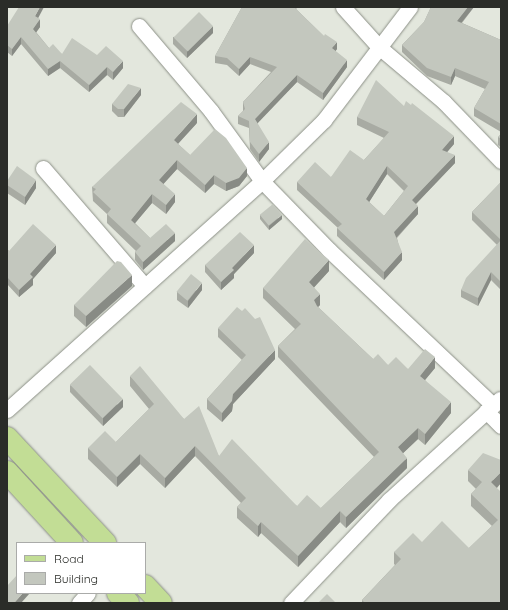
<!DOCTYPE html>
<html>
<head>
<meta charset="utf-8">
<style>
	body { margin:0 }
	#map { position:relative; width:508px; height:610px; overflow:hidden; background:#e3e7dd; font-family:Quicksand,sans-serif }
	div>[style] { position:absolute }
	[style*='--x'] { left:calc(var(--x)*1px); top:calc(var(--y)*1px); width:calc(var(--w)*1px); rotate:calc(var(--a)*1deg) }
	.roads { filter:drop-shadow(0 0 1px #8c9087) drop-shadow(0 0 1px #8c9087) }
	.street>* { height:15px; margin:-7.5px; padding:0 7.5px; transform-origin:7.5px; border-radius:7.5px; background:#fff }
	.primary>* { height:22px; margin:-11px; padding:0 11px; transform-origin:11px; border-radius:11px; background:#c2dd95 }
	.wall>* { inset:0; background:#a8aba3 }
	.shaded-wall>* { inset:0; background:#888b85 }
	.building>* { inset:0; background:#c3c7be; transform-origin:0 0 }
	span { translate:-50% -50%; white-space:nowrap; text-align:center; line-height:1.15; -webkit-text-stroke:3.5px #fff; paint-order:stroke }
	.frame { position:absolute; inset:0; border:8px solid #2a2c28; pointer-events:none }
	.legend { position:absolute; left:16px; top:542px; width:130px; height:52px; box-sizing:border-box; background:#fff; border:1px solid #aaaba9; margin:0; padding:5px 7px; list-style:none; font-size:12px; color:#2a2c28 }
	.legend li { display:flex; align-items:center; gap:8px; height:20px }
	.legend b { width:20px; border:1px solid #aaaba9 }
</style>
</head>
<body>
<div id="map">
	<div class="roads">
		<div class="street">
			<div style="--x:343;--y:7;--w:54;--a:48"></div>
			<div style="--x:379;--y:47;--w:85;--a:40.2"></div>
			<div style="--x:444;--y:102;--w:82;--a:46"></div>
			<div style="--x:139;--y:26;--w:111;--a:49.7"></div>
			<div style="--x:211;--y:111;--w:87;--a:53.9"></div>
			<div style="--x:262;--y:181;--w:96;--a:45.8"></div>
			<div style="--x:329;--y:250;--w:226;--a:43.4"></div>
			<div style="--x:43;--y:168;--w:156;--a:49.2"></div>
			<div style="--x:7;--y:410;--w:343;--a:-41.9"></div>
			<div style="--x:262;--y:181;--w:87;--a:-44.5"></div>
			<div style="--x:324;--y:120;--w:142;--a:-52.7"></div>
			<div style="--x:486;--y:411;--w:21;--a:45"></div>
			<div style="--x:79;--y:603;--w:13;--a:-48"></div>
			<div style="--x:291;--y:603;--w:142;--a:-46.4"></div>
			<div style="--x:389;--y:500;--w:150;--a:-42.3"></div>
		</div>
		<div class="primary">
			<div style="--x:7;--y:438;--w:144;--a:47"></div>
			<div style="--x:7;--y:472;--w:96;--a:47.5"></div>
			<div style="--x:145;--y:586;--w:23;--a:47"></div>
			<div style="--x:118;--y:593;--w:14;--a:45"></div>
		</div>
	</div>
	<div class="wall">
		<div style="clip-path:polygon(242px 7px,298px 7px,296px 9px,337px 49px,335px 51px,347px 67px,323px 100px,297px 82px,257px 123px,269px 149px,259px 162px,250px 149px,249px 128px,238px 124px,238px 116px,243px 111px,243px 102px,271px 72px,250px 64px,239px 76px,227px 65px,215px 63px,215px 56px)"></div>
		<div style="clip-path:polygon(431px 7px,474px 7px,462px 23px,501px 40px,501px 132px,474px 116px,474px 108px,485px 89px,455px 76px,451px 85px,427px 76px,402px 52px,402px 45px,424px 22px)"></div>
		<div style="clip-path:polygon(38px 18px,40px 27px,36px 32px,49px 48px,62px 54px,97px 55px,123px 68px,113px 80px,107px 75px,89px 92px,60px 68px,48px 76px,21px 44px,12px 56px,7px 52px,7px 26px)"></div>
		<div style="clip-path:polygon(501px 23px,501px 35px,500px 35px,500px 27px)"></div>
		<div style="clip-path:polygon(213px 33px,187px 58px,173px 44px,173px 37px)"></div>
		<div style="clip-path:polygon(141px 95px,124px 117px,118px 117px,112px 111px,112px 104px)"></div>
		<div style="clip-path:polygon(evenodd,404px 106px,454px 144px,447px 152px,455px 163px,416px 204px,418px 214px,397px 238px,402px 260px,384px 280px,337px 236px,337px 228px,338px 228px,297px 190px,297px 182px,331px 177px,364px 160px,384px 138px,357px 125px,357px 117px,404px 106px,387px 174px,404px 191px,384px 216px,369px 202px,387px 174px)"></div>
		<div style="clip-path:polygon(197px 123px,178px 144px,190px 155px,247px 176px,239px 186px,226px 191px,214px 184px,205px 193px,177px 169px,163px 184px,175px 202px,166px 214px,152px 203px,135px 223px,150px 238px,175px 241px,143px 270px,135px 260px,135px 252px,136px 251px,107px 223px,107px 214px,93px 201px,92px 187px)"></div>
		<div style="clip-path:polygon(501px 134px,501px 147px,498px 145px,498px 137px)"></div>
		<div style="clip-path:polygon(7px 181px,36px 188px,25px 205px,7px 193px)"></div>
		<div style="clip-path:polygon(501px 182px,501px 290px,491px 280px,478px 306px,461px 297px,461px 290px,497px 245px,472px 220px,472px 212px)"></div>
		<div style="clip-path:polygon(260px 215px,282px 219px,269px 230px,260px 219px)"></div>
		<div style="clip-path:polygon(7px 249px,9px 251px,56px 253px,33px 279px,33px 285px,19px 297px,7px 284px)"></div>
		<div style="clip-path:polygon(254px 253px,234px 274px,234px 278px,221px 290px,205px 272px,205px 265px)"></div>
		<div style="clip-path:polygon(329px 271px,314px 287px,320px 305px,318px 307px,373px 359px,388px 365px,408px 369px,435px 368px,425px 380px,451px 413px,425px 445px,418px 439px,403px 453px,407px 468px,346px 528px,340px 522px,298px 567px,261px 533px,258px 537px,237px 518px,237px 507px,241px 503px,195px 456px,165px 488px,140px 464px,117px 487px,88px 459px,88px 448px,116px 442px,149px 409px,130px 386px,130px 376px,184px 419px,219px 456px,297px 506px,321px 508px,374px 457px,278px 357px,278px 346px,295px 329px,263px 298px,263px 288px)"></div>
		<div style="clip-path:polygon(132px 286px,86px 327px,74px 316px,74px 305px)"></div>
		<div style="clip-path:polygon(202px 290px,188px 308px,177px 300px,177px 292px)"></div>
		<div style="clip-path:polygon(218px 328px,275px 359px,233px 404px,232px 411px,222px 422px,207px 409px,207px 399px,242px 360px,218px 337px)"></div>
		<div style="clip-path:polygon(70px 385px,123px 407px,103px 426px,70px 392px)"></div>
		<div style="clip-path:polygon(468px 470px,501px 483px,497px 488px,501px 603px,362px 603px,362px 600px,395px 565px,394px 564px,394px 552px,422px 542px,469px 548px,492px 526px,471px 506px,471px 494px,476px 489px,468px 481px)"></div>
	</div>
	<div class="shaded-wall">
		<div style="clip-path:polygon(40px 7px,44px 7px,35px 24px,35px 16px)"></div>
		<div style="clip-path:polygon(468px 7px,474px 7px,457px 28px,457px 21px)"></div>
		<div style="clip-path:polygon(40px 19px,40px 27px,33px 37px,33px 29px)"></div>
		<div style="clip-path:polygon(213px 26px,213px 33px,187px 58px,187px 51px)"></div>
		<div style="clip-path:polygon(21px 37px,21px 44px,12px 56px,12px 49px)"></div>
		<div style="clip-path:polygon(337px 42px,337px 49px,332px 56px,332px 48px)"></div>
		<div style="clip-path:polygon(250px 57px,250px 64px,239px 76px,239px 69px)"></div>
		<div style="clip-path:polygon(347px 60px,347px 67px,323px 100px,323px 93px)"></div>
		<div style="clip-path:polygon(60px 61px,60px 68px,48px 76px,48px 69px)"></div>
		<div style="clip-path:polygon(123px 61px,123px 68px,113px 80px,113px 72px)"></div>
		<div style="clip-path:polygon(107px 67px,107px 75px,89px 92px,89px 85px)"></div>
		<div style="clip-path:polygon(455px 68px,455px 76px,451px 85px,451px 77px)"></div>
		<div style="clip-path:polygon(297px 75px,297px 82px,255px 126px,255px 119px)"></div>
		<div style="clip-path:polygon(141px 88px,141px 95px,124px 117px,124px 109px)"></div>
		<div style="clip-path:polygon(197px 114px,197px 123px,174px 148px,174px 140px)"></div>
		<div style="clip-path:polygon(454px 136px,454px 144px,442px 158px,442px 150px)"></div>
		<div style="clip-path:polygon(269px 142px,269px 149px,259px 162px,259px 154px)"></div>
		<div style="clip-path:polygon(455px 155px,455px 163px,412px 208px,412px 200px)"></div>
		<div style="clip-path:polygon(177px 160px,177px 169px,159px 189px,159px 180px)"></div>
		<div style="clip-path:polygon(387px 166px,387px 174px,366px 207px,366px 199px)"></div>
		<div style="clip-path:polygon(247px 168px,247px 176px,239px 186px,226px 191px,226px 183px)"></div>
		<div style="clip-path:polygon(214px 175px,214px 184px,205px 193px,205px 185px)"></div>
		<div style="clip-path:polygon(36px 180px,36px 188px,25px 205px,25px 197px)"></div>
		<div style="clip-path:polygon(152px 194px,152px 203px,131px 228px,131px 220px)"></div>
		<div style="clip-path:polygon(175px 194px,175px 202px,166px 214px,166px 205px)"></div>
		<div style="clip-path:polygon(418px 206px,418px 214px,394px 240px,394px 232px)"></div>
		<div style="clip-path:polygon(282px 215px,282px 219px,269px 230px,269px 226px)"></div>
		<div style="clip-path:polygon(175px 233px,175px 241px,143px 270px,143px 262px)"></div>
		<div style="clip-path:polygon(56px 245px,56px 253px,33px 279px,33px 285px,19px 297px,19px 290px,30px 274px)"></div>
		<div style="clip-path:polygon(254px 245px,254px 253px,234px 274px,234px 278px,221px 290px,221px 282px,232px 268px)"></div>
		<div style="clip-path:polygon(402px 252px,402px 260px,384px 280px,384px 272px)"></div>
		<div style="clip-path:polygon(329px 260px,329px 271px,309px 293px,309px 282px)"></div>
		<div style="clip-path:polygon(491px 272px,491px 280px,478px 306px,478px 298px)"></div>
		<div style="clip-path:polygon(132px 275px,132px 286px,86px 327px,86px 316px)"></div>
		<div style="clip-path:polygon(202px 283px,202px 290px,188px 308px,188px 301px)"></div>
		<div style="clip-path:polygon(320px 294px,320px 305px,314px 311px,314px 300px)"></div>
		<div style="clip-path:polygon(275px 350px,275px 359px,233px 404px,232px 411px,222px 422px,222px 413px,233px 394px)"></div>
		<div style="clip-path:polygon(435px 357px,435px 368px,420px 386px,420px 376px)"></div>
		<div style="clip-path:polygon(123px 399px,123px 407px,103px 426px,103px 418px)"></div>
		<div style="clip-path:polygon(451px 402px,451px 413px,425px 445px,425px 434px)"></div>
		<div style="clip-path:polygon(418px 428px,418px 439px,398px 458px,398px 447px)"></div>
		<div style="clip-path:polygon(195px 446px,195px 456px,165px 488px,165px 478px)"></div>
		<div style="clip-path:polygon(140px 454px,140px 464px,117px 487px,117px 477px)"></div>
		<div style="clip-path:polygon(407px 458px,407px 468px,346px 528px,346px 517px)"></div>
		<div style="clip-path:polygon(501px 472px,501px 483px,491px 494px,491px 482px)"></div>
		<div style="clip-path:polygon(340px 511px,340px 522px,298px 567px,298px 556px)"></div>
		<div style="clip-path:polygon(261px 522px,261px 533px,258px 537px,258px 526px)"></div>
		<div style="clip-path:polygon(23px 593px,30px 593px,21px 603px,14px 603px)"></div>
	</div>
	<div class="building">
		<div style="clip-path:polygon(19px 7px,40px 7px,35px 16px,40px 19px,33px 29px,49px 48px,53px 44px,62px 54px,72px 38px,97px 55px,106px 46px,123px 61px,113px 72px,107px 67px,89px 85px,60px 61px,48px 69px,21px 37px,12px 49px,7px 45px,7px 26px)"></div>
		<div style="clip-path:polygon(242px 7px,294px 7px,324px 36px,325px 34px,337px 42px,332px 48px,347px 60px,323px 93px,297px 75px,255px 119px,269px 142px,259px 154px,250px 142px,249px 121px,238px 116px,245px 109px,243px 102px,277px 67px,250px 57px,239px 69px,227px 58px,215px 56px)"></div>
		<div style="clip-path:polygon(431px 7px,468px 7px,457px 21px,501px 40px,501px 51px,500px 55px,501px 55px,501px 124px,474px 108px,489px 82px,455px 68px,451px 77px,427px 68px,402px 45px,424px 22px)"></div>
		<div style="left:199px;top:12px;width:20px;height:36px;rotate:45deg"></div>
		<div style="clip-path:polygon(evenodd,376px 80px,404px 106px,406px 101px,411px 105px,412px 103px,454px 136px,442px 150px,455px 155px,412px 200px,418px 206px,394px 232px,402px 252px,384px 272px,337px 228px,342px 224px,297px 182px,315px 162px,331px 177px,350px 150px,364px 160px,389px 132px,357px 117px,376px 80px,387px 166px,408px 186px,384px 216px,366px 199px,387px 166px)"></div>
		<div style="clip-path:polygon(128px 84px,141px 88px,124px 109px,118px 109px,112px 104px)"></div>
		<div style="clip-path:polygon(181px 102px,197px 114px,174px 140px,190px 155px,215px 129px,226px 138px,247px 168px,239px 178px,226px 183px,214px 175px,205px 185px,177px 160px,159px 180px,175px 194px,166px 205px,152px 194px,131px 220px,150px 238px,166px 224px,175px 233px,143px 262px,135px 252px,141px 246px,107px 214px,111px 209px,93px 192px,96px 189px,92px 187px)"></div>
		<div style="clip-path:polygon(501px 134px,501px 139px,498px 137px)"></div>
		<div style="clip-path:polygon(17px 166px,36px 180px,25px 197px,7px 185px,7px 181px)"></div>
		<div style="clip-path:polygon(501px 182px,501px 282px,491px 272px,478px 298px,461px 290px,466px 278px,501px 240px,472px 212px)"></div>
		<div style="left:273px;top:204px;width:14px;height:17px;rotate:51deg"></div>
		<div style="clip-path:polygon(33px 224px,56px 245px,30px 274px,33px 277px,19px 290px,7px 277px,7px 249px,9px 251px)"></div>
		<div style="clip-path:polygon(240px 232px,254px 245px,232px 268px,234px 270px,221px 282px,205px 265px)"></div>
		<div style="clip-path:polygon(305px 239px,329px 260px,309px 282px,320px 294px,314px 300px,317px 306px,373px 359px,378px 354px,388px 365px,396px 357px,408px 369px,425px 349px,435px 357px,420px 376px,451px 402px,425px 434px,418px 428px,398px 447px,407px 458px,346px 517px,340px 511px,298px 556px,261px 522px,258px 526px,237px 507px,246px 498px,195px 446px,165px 478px,140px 454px,117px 477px,88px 448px,105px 431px,116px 442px,154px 404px,130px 376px,140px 366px,184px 419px,199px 406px,219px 456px,232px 439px,297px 506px,307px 495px,321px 508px,379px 452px,278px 346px,301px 324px,263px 288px)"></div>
		<div style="clip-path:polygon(117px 261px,121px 262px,132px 275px,86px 316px,74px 305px)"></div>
		<div style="left:191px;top:274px;width:14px;height:23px;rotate:39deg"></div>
		<div style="clip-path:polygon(237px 307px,242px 311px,245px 308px,255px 319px,260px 317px,275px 350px,233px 394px,232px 401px,222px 413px,207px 399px,246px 355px,218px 328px)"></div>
		<div style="left:90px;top:365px;width:47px;height:28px;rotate:46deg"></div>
		<div style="clip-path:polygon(483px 453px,501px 460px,501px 472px,491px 482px,501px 492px,501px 601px,499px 603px,365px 603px,362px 600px,401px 559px,394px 552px,413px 533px,422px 542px,442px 521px,469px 548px,498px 520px,471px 494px,482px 482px,468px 470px)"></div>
		<div style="clip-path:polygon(17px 575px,17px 593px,23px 593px,14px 603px,7px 603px,7px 586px)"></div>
		<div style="clip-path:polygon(327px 594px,336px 603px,318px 603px)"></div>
	</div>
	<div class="frame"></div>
	<ul class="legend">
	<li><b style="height:5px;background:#c2dd95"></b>Road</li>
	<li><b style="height:11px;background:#c3c7be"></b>Building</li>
	</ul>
</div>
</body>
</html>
